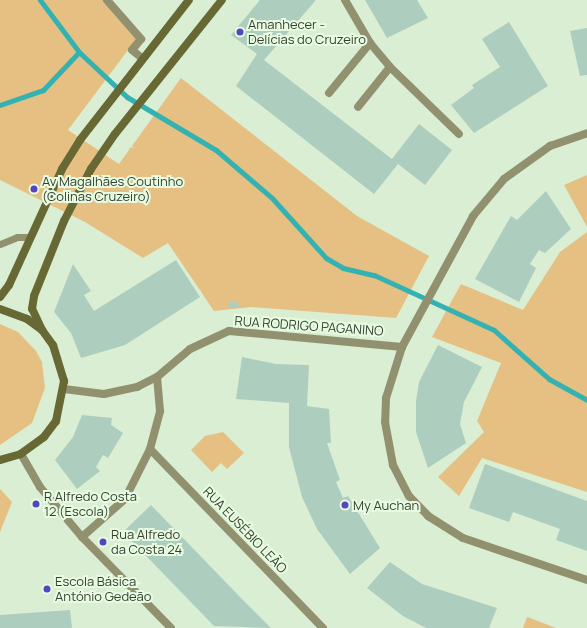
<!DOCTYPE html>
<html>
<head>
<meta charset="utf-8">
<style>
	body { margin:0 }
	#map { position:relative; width:587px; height:628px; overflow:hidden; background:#daeed3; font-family:Manrope,sans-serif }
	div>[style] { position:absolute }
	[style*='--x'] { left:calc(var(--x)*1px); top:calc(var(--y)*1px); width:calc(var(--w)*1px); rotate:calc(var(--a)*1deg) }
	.green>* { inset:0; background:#e5c082 }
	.stream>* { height:5px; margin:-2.5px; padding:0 2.5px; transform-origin:2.5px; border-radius:2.5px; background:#34b2b2 }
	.building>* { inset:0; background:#adcebf; transform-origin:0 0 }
	.service>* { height:7px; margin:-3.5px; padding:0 3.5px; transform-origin:3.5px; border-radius:3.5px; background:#919170 }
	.pedestrian>* { height:8px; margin:-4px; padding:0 4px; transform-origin:4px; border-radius:4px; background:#919170 }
	.minor>* { height:8px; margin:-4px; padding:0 4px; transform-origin:4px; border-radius:4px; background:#919170 }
	.secondary>* { height:8px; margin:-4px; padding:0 4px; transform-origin:4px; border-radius:4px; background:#686835 }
	.dots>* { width:11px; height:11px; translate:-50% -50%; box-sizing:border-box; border:2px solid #e7fce1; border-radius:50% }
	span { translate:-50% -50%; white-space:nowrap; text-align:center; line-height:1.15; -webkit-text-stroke:4px #e7fce1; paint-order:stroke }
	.poi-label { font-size:13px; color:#373f34 }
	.left { translate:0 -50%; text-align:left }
	.street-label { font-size:13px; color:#373f34 }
</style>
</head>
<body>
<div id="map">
	<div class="green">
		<div style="clip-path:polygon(0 0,105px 0,137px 38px,68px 130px,119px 164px,131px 147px,135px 149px,132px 146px,181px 78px,357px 216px,429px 256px,396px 318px,251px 307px,214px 311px,168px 243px,143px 258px,85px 222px,0 180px)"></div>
		<div style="clip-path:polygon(587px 175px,587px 227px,564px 185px)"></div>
		<div style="clip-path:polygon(587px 232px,587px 492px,482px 458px,459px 496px,438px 477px,484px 432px,477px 421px,501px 363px,432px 337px,461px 284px,523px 310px,560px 252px)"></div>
		<div style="clip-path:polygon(0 324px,18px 332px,36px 351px,42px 362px,45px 388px,32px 423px,0 445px)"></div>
		<div style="clip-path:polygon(223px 432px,244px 453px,227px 469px,221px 463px,212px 472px,191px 450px,205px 436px)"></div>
		<div style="clip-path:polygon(0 489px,12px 502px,0 532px)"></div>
		<div style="clip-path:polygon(527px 617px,530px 618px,556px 628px,523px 628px)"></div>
	</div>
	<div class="stream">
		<div style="--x:40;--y:0;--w:65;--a:53.1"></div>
		<div style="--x:0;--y:105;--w:46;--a:-19.2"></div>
		<div style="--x:43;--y:90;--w:52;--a:-46.5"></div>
		<div style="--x:79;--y:52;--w:66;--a:43.2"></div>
		<div style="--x:127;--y:97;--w:104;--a:30.8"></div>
		<div style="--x:216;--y:150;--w:74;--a:40.6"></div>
		<div style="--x:272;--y:198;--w:81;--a:48"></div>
		<div style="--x:326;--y:258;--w:20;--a:30"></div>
		<div style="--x:343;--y:268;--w:32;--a:13"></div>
		<div style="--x:374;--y:275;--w:132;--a:24.6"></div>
		<div style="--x:494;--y:330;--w:74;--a:41.7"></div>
		<div style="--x:549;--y:379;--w:43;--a:28.9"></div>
	</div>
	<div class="building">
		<div style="clip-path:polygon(260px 0,316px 0,264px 60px,392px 159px,419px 124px,452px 150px,425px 185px,398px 164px,374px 194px,236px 86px,257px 54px,231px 35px)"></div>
		<div style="clip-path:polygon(365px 0,417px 0,428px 18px,387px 38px)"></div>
		<div style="clip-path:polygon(509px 22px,548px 86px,474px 133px,451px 105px,474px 88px,472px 85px,500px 67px,482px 39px)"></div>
		<div style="clip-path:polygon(587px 28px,587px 75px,580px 76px,570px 31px)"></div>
		<div style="clip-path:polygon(546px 191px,571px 229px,545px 253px,539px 250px,530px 264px,536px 268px,519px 302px,475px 279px,511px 216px,517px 220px)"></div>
		<div style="clip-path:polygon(176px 260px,200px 297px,125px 345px,81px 358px,71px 333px,54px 312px,73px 264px,91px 291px,84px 295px,94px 311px)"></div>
		<div style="left:238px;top:301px;width:6px;height:10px;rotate:81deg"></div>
		<div style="clip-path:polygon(438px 345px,482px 367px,464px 402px,460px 424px,466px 443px,428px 468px,416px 432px,416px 401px,419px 382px)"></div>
		<div style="clip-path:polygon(242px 357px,276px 364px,309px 365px,307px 406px,329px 409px,331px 443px,327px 443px,340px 480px,336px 482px,343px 498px,348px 496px,380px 548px,350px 574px,317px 529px,302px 497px,289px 447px,289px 403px,236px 399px)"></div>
		<div style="clip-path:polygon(82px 415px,112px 418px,111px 425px,123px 433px,108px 458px,103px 455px,96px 467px,100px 471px,77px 489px,55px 460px,73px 437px)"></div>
		<div style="clip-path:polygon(485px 464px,587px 501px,587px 551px,556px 540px,560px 529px,513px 512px,509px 522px,469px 508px)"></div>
		<div style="clip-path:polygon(151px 505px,242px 599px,271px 628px,214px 626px,123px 532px)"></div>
		<div style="clip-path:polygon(390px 562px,422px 584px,497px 608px,489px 628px,426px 628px,403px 616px,367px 588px)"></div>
		<div style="clip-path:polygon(70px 610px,72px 628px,0 628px,0 615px)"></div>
	</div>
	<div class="service">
		<div style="--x:0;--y:244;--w:18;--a:-22"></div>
		<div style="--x:17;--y:237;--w:13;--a:0"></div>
	</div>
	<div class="pedestrian">
		<div style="--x:107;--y:0;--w:52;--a:48.9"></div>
		<div style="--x:141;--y:39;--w:14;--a:129"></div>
		<div style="--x:132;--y:50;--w:13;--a:39"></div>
	</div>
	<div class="minor">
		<div style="--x:345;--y:0;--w:50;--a:59.8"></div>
		<div style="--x:390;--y:67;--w:96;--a:44.2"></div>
		<div style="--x:329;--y:93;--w:65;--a:-50.6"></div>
		<div style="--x:370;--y:43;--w:31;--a:50"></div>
		<div style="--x:390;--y:67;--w:51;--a:128.7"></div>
		<div style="--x:402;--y:347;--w:53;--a:107.4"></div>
		<div style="--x:386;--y:398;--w:24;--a:92"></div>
		<div style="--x:385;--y:422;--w:44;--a:79.5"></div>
		<div style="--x:393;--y:465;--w:35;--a:63"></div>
		<div style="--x:409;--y:496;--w:28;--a:46"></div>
		<div style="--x:428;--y:516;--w:41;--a:32.2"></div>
		<div style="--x:463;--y:538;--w:131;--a:18.7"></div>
		<div style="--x:64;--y:389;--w:40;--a:7.1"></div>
		<div style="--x:104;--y:394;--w:34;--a:-12"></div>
		<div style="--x:137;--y:387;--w:22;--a:-27"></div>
		<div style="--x:157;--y:377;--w:43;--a:-40.3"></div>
		<div style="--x:190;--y:349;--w:43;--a:-24.8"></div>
		<div style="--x:229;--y:331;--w:174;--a:5.3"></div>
		<div style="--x:402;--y:347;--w:149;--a:-61.5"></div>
		<div style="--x:473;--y:216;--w:48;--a:-50"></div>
		<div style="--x:504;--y:179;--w:57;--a:-35.7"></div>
		<div style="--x:550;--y:146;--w:39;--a:-19"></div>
		<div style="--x:150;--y:449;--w:249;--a:46"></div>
		<div style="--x:21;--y:454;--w:38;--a:60"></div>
		<div style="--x:40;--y:487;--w:65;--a:50"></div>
		<div style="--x:82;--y:537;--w:127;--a:45.6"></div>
		<div style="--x:82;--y:537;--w:57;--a:-41.5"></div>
		<div style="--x:125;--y:499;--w:56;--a:-63.4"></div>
		<div style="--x:150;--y:449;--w:39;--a:-75"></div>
		<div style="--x:160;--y:411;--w:34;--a:-95"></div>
	</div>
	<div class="secondary">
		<div style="--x:0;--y:297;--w:15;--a:-53"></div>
		<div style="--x:9;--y:285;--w:128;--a:-65.4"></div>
		<div style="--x:62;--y:169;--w:34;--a:-58"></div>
		<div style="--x:80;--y:140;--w:177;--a:-52.1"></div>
		<div style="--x:0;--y:309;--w:29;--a:20"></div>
		<div style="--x:27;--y:319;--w:19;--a:36"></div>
		<div style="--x:42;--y:330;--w:19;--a:54"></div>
		<div style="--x:53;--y:345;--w:38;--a:73"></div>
		<div style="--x:64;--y:381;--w:41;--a:101.3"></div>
		<div style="--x:56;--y:421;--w:20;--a:127"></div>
		<div style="--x:44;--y:437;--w:29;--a:144"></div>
		<div style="--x:21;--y:454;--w:22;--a:164"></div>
		<div style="--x:42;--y:330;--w:23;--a:-115"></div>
		<div style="--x:32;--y:309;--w:13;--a:-81"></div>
		<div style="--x:34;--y:296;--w:81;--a:-68.2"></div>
		<div style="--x:64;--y:221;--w:59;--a:-62.6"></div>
		<div style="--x:91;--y:169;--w:42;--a:-55.6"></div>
		<div style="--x:115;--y:134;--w:171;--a:-51.4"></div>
	</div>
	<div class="dots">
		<div style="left:240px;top:32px;background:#5346be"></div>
		<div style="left:34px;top:189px;background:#5346be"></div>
		<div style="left:36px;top:504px;background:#5346be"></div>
		<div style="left:345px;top:505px;background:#5346be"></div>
		<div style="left:103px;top:542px;background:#5346be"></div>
		<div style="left:47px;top:589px;background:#5346be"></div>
	</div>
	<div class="poi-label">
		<span class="left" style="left:248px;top:32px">Amanhecer -<br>Delícias do Cruzeiro</span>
		<span class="left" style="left:42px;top:189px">Av Magalhães Coutinho<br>(Colinas Cruzeiro)</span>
		<span class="left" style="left:44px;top:504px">R Alfredo Costa<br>12 (Escola)</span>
		<span class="left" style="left:353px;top:505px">My Auchan</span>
		<span class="left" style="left:111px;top:542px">Rua Alfredo<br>da Costa 24</span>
		<span class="left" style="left:55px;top:589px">Escola Básica<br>António Gedeão</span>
	</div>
	<div class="street-label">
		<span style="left:309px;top:326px;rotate:4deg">RUA RODRIGO PAGANINO</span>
		<span style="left:245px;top:530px;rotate:46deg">RUA EUSÉBIO LEÃO</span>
	</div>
</div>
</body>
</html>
